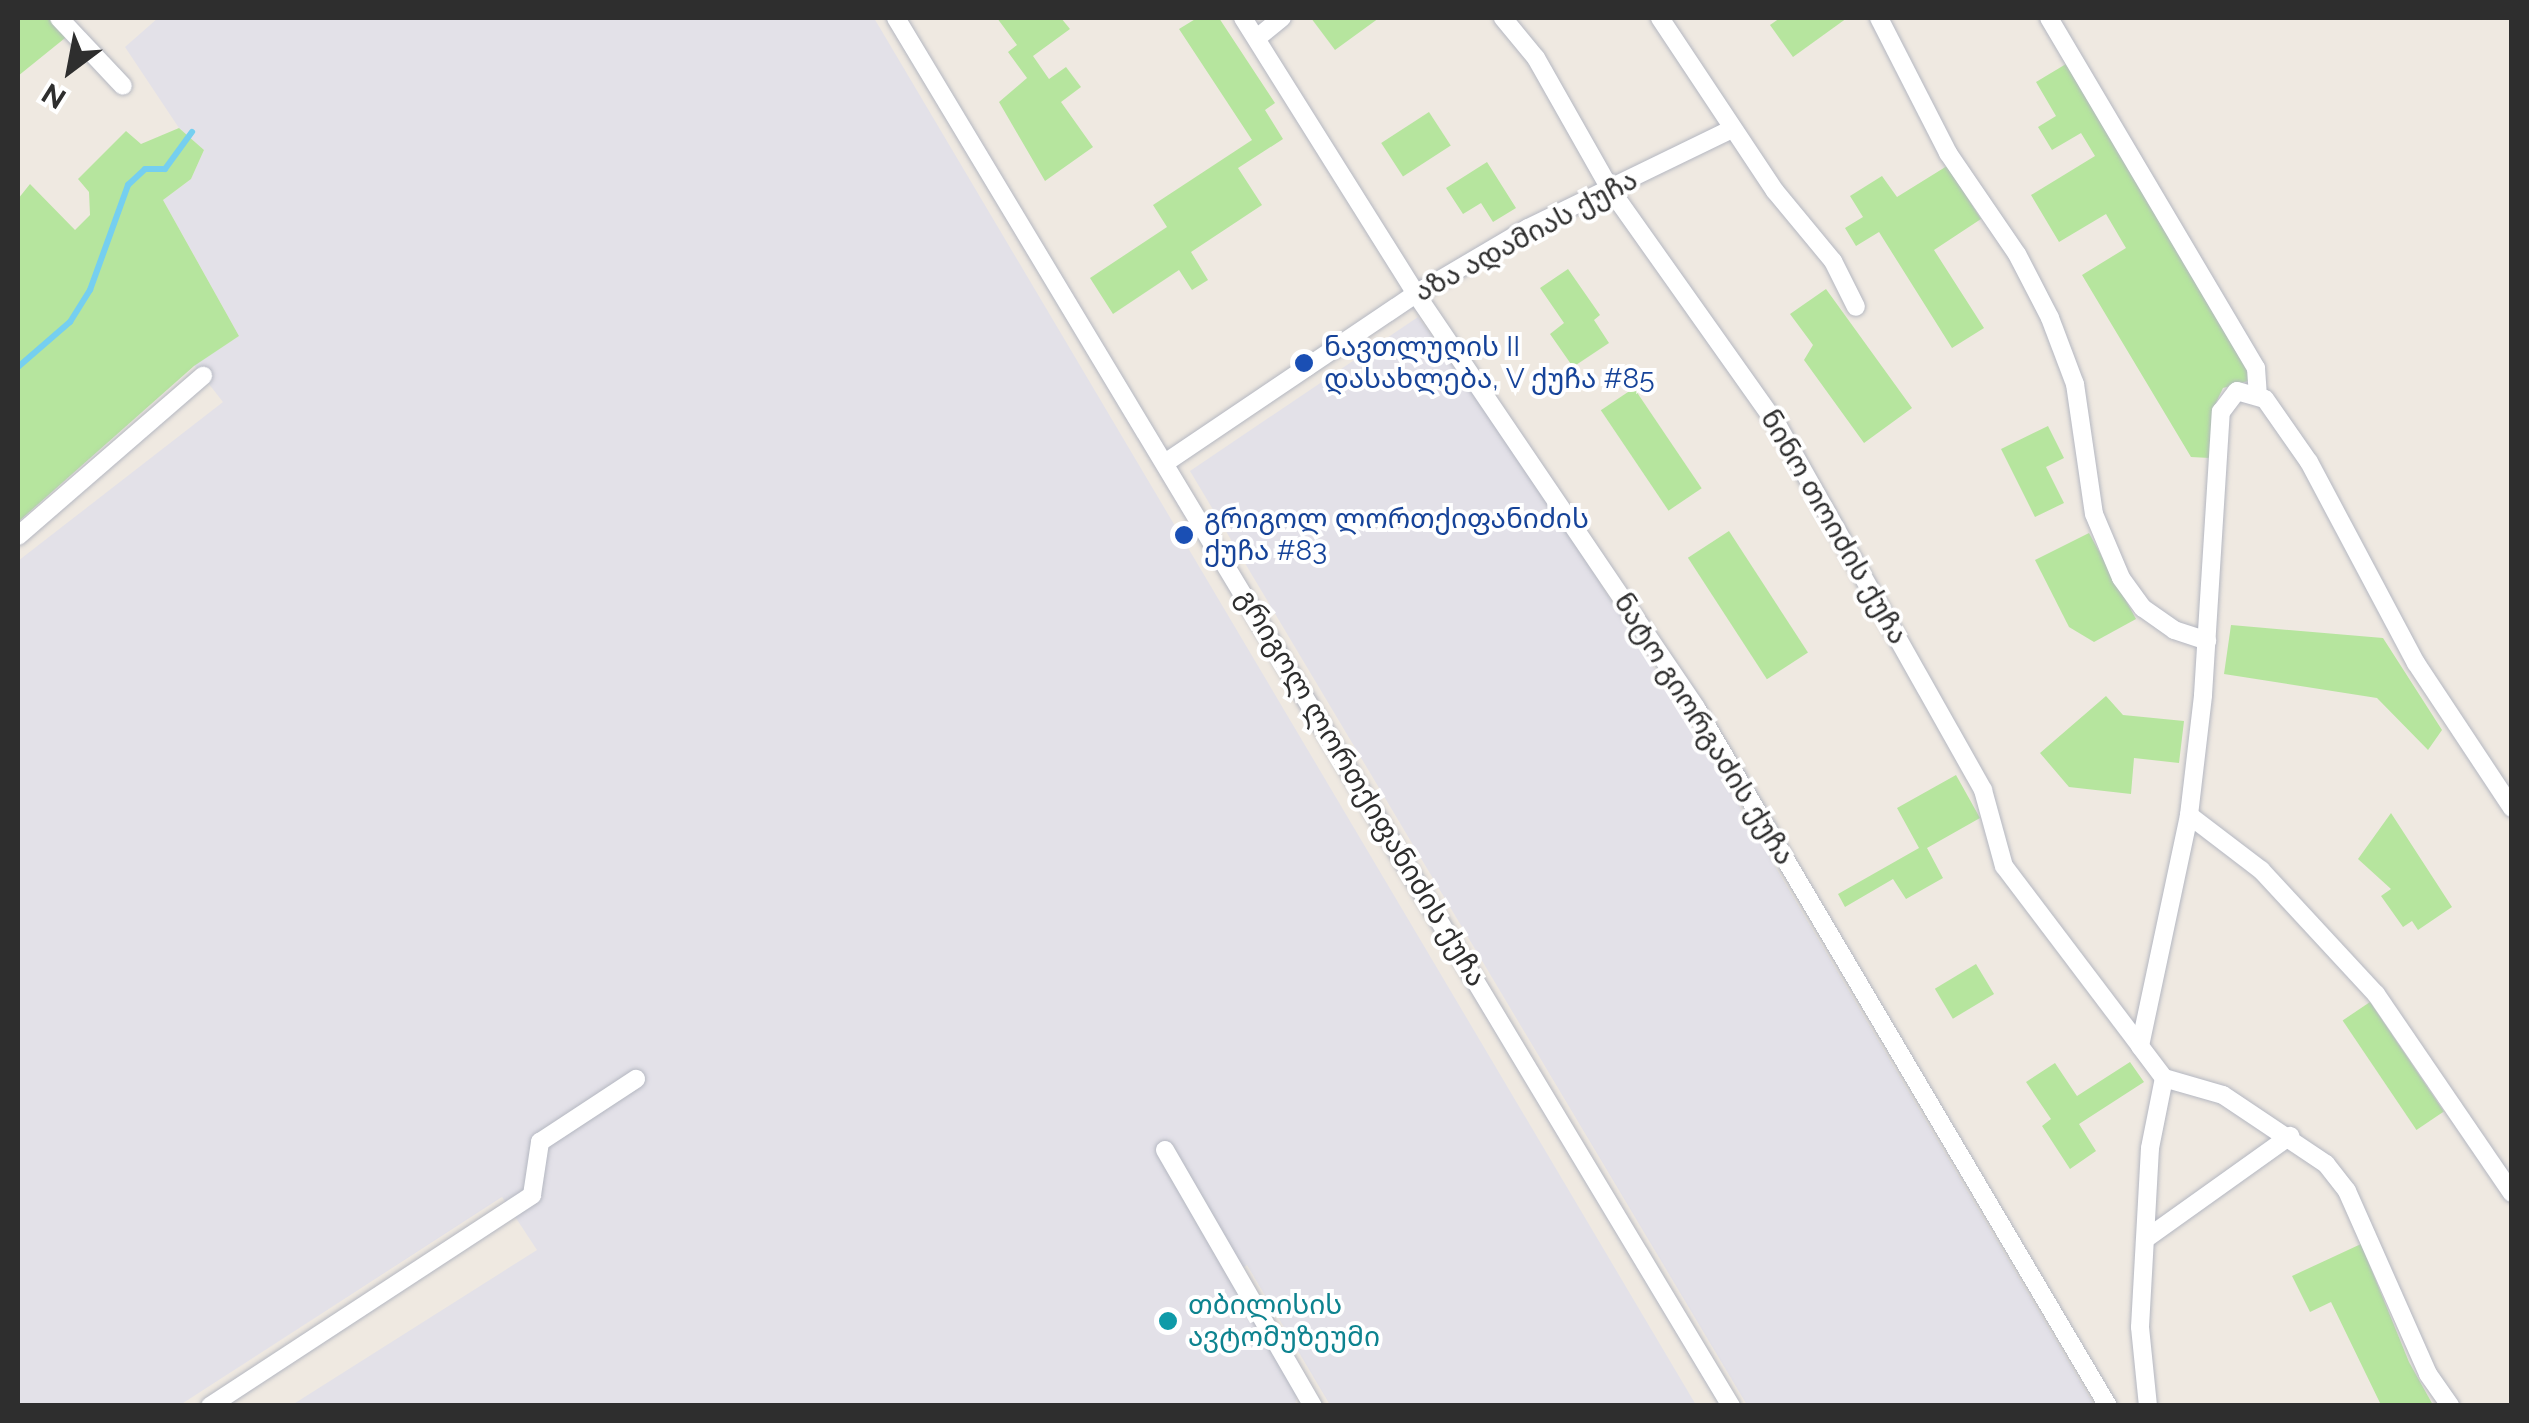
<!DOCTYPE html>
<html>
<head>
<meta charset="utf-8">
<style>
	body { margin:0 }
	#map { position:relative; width:2529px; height:1423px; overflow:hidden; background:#efe9e1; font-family:Raleway,"Noto Sans Georgian",sans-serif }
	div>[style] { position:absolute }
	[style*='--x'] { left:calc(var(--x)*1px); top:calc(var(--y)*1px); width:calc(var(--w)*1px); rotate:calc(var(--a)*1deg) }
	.industrial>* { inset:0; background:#e3e1e8 }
	.green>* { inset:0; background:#b6e59e; transform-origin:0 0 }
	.stream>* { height:6px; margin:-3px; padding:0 3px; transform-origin:3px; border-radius:3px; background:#75cff0 }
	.roads { filter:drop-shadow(0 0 2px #b4b7c1) drop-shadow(0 0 2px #b4b7c1) }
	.minor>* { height:18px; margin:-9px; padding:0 9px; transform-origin:9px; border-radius:9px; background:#fff }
	.dots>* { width:28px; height:28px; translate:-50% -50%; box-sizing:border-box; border:5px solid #fff; border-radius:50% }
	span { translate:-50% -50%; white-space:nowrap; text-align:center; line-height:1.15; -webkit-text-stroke:8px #fff; paint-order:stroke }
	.street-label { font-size:28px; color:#2e2e2e }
	.transit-label { font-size:28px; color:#164399 }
	.left { translate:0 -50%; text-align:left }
	.culture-label { font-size:28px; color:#0d838f }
	.frame { position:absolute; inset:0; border:20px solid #2e2e2e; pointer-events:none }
	.north { position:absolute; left:20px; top:20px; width:100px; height:100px; -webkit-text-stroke:8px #fff; paint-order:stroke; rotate:212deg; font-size:28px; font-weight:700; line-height:40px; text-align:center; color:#2e2e2e }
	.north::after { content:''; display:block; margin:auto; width:35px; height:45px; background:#2e2e2e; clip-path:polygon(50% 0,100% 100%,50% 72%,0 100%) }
</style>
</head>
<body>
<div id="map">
	<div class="industrial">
		<div style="clip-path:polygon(158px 18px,874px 18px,1696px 1405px,1330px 1405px,1247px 1265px,1231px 1275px,1297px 1395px,1295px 1405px,292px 1405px,537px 1250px,502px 1197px,180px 1405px,18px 1406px,18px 561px,223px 402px,194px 365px,239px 336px,163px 200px,191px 179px,204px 150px,179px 128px,125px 47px)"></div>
		<div style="clip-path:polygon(1418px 317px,1513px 447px,1699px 738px,2094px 1405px,1747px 1405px,1190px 471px)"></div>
	</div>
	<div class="green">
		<div style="clip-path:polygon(18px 18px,55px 18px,70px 34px,18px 76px)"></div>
		<div style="clip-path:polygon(997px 18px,1061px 18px,1070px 29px,1033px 56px,1049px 79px,1066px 67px,1081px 87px,1061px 102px,1093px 147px,1045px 181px,999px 102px,1027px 78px,1008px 52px,1017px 45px)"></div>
		<div style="clip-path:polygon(1197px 18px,1219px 18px,1275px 103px,1265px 110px,1283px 139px,1238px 168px,1262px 205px,1191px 252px,1208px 280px,1192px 290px,1179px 270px,1113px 314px,1090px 278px,1167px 227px,1153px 205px,1252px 140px,1179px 29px)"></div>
		<div style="clip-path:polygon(1311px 18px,1379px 18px,1335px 50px)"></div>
		<div style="clip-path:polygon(1780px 18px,1847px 18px,1793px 57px,1770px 25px)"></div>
		<div style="clip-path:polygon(2066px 64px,2249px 370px,2248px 381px,2223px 388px,2213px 409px,2210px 458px,2191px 457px,2082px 275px,2126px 248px,2106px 214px,2059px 242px,2031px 195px,2095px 156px,2081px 133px,2052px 150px,2038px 127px,2056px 116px,2036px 82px)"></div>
		<div style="left:1429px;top:112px;width:40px;height:57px;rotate:57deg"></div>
		<div style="clip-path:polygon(179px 128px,204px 150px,191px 179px,163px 200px,239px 336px,194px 366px,18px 522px,18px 199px,30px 184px,75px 230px,90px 215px,89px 192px,78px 179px,126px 131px,141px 144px)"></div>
		<div style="clip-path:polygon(1487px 162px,1516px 208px,1493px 222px,1481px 203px,1463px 214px,1446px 188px)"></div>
		<div style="clip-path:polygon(1947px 166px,1981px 219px,1934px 250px,1984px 328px,1952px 348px,1879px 232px,1856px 246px,1845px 228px,1863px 217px,1850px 196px,1882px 176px,1897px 197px)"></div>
		<div style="clip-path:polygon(1568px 269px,1600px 315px,1594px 320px,1609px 343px,1573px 367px,1550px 334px,1564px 323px,1540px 288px)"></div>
		<div style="clip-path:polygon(1826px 289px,1912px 408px,1864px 443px,1804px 360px,1813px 345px,1790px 314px)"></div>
		<div style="left:1634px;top:388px;width:121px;height:40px;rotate:56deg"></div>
		<div style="clip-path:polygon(2048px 426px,2064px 458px,2046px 467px,2064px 503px,2035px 517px,2001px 449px)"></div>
		<div style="left:1729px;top:531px;width:145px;height:49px;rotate:57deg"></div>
		<div style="clip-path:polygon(2089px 533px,2136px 619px,2094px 642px,2069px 627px,2035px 560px)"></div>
		<div style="clip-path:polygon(2231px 625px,2383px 638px,2442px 730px,2428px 750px,2377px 698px,2224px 674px)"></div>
		<div style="clip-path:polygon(2106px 696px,2123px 715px,2184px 721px,2179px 763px,2134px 758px,2131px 794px,2069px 787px,2040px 753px)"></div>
		<div style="clip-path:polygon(1956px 775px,1980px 818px,1927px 848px,1943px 878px,1906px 899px,1893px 879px,1845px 907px,1838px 894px,1919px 848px,1897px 808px)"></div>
		<div style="clip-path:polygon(2391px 813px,2452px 907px,2418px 930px,2412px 921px,2403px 927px,2381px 896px,2391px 889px,2358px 859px)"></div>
		<div style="left:1976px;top:964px;width:35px;height:48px;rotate:59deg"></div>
		<div style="left:2370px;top:1002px;width:132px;height:33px;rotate:56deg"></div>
		<div style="clip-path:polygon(2130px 1062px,2144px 1082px,2079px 1124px,2096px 1151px,2070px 1169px,2042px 1126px,2051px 1119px,2026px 1082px,2055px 1063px,2077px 1096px)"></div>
		<div style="clip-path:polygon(2361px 1244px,2409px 1362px,2433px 1405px,2381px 1405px,2331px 1302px,2310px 1312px,2292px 1276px)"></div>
	</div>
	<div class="stream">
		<div style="--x:18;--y:367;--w:69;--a:-40.9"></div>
		<div style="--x:70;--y:322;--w:38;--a:-58"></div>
		<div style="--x:90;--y:290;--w:112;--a:-70.1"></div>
		<div style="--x:128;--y:185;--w:23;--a:-43"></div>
		<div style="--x:145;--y:169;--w:20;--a:0"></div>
		<div style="--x:165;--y:169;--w:46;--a:-53.9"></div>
	</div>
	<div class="roads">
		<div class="minor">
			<div style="--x:59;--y:18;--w:93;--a:46.7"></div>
			<div style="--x:896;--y:18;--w:1620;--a:58.97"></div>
			<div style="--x:1243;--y:18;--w:326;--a:57.9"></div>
			<div style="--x:1416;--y:294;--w:500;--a:55.9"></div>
			<div style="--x:1696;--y:708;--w:811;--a:59.45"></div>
			<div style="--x:1503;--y:18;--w:52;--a:50.5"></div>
			<div style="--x:1536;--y:58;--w:150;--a:60.5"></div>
			<div style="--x:1610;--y:189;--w:291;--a:54.7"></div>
			<div style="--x:1778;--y:426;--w:418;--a:60.6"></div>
			<div style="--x:1983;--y:790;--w:79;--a:74.6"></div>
			<div style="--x:2004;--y:866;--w:226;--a:52.9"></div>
			<div style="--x:1660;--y:18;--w:208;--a:56.4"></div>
			<div style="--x:1775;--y:191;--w:91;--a:50.4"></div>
			<div style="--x:1833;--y:261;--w:51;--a:63.4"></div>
			<div style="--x:1879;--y:18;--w:152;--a:62.9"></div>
			<div style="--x:1948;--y:153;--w:122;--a:55.7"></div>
			<div style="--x:2017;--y:254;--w:72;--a:62.7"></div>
			<div style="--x:2050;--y:318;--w:71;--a:69.3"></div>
			<div style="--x:2075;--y:384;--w:131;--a:81.7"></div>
			<div style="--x:2094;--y:514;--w:69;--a:67.1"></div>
			<div style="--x:2121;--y:578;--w:37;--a:54"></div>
			<div style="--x:2143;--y:608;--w:38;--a:35"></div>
			<div style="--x:2174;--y:630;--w:35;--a:18"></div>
			<div style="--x:2049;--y:18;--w:407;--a:59.4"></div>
			<div style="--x:2256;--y:368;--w:27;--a:86"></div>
			<div style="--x:1257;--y:38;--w:32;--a:-39"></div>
			<div style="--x:1165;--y:463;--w:303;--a:-34"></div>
			<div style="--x:1416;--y:294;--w:130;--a:-30.5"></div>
			<div style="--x:1528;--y:228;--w:227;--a:-25.9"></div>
			<div style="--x:18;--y:536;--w:245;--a:-40.9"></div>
			<div style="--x:2189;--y:815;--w:91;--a:37.4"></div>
			<div style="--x:2261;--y:870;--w:169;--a:47.2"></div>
			<div style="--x:2376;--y:994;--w:241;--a:55.7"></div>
			<div style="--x:2164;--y:1078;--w:61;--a:16.1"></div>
			<div style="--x:2223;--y:1095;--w:124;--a:33.8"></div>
			<div style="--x:2326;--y:1164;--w:34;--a:52"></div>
			<div style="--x:2347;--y:1191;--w:200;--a:66.1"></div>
			<div style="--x:2428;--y:1374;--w:39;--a:55"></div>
			<div style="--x:1165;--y:1150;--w:296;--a:60"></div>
			<div style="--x:2147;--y:1238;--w:176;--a:-35.5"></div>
			<div style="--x:210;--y:1406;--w:385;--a:-33.2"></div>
			<div style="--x:532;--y:1195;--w:54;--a:-81.4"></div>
			<div style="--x:540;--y:1142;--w:115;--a:-33.3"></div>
			<div style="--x:2148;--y:1406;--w:79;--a:-95.8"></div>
			<div style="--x:2140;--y:1327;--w:179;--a:-86.8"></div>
			<div style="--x:2150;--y:1148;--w:71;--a:-78.7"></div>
			<div style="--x:2164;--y:1078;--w:40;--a:-127"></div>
			<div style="--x:2140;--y:1046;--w:236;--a:-78"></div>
			<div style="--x:2189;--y:815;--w:121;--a:-83.3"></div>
			<div style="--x:2203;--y:695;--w:284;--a:-86.4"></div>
			<div style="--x:2221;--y:412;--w:26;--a:-53"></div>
			<div style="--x:2237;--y:391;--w:29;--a:16"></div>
			<div style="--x:2265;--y:399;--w:77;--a:55.1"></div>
			<div style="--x:2309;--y:462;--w:228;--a:62"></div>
			<div style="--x:2416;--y:663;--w:174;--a:56.5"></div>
		</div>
	</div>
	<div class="dots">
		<div style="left:1304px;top:363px;background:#1a4fb4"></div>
		<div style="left:1184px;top:535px;background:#1a4fb4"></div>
		<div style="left:1168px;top:1321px;background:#0f9aa8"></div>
	</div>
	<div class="street-label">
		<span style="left:1526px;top:236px;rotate:-28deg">აზა ადამიას ქუჩა</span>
		<span style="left:1834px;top:527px;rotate:60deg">ნინო თოიძის ქუჩა</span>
		<span style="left:1704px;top:729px;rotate:58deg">ნატო გიორგაძის ქუჩა</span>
		<span style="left:1361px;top:788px;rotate:59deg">გრიგოლ ლორთქიფანიძის ქუჩა</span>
	</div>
	<div class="transit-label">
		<span class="left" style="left:1324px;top:363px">ნავთლუღის II<br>დასახლება, V ქუჩა #85</span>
		<span class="left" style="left:1204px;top:535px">გრიგოლ ლორთქიფანიძის<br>ქუჩა #83</span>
	</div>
	<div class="culture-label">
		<span class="left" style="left:1188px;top:1321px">თბილისის<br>ავტომუზეუმი</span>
	</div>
	<div class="frame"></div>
	<div class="north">N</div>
</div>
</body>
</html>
